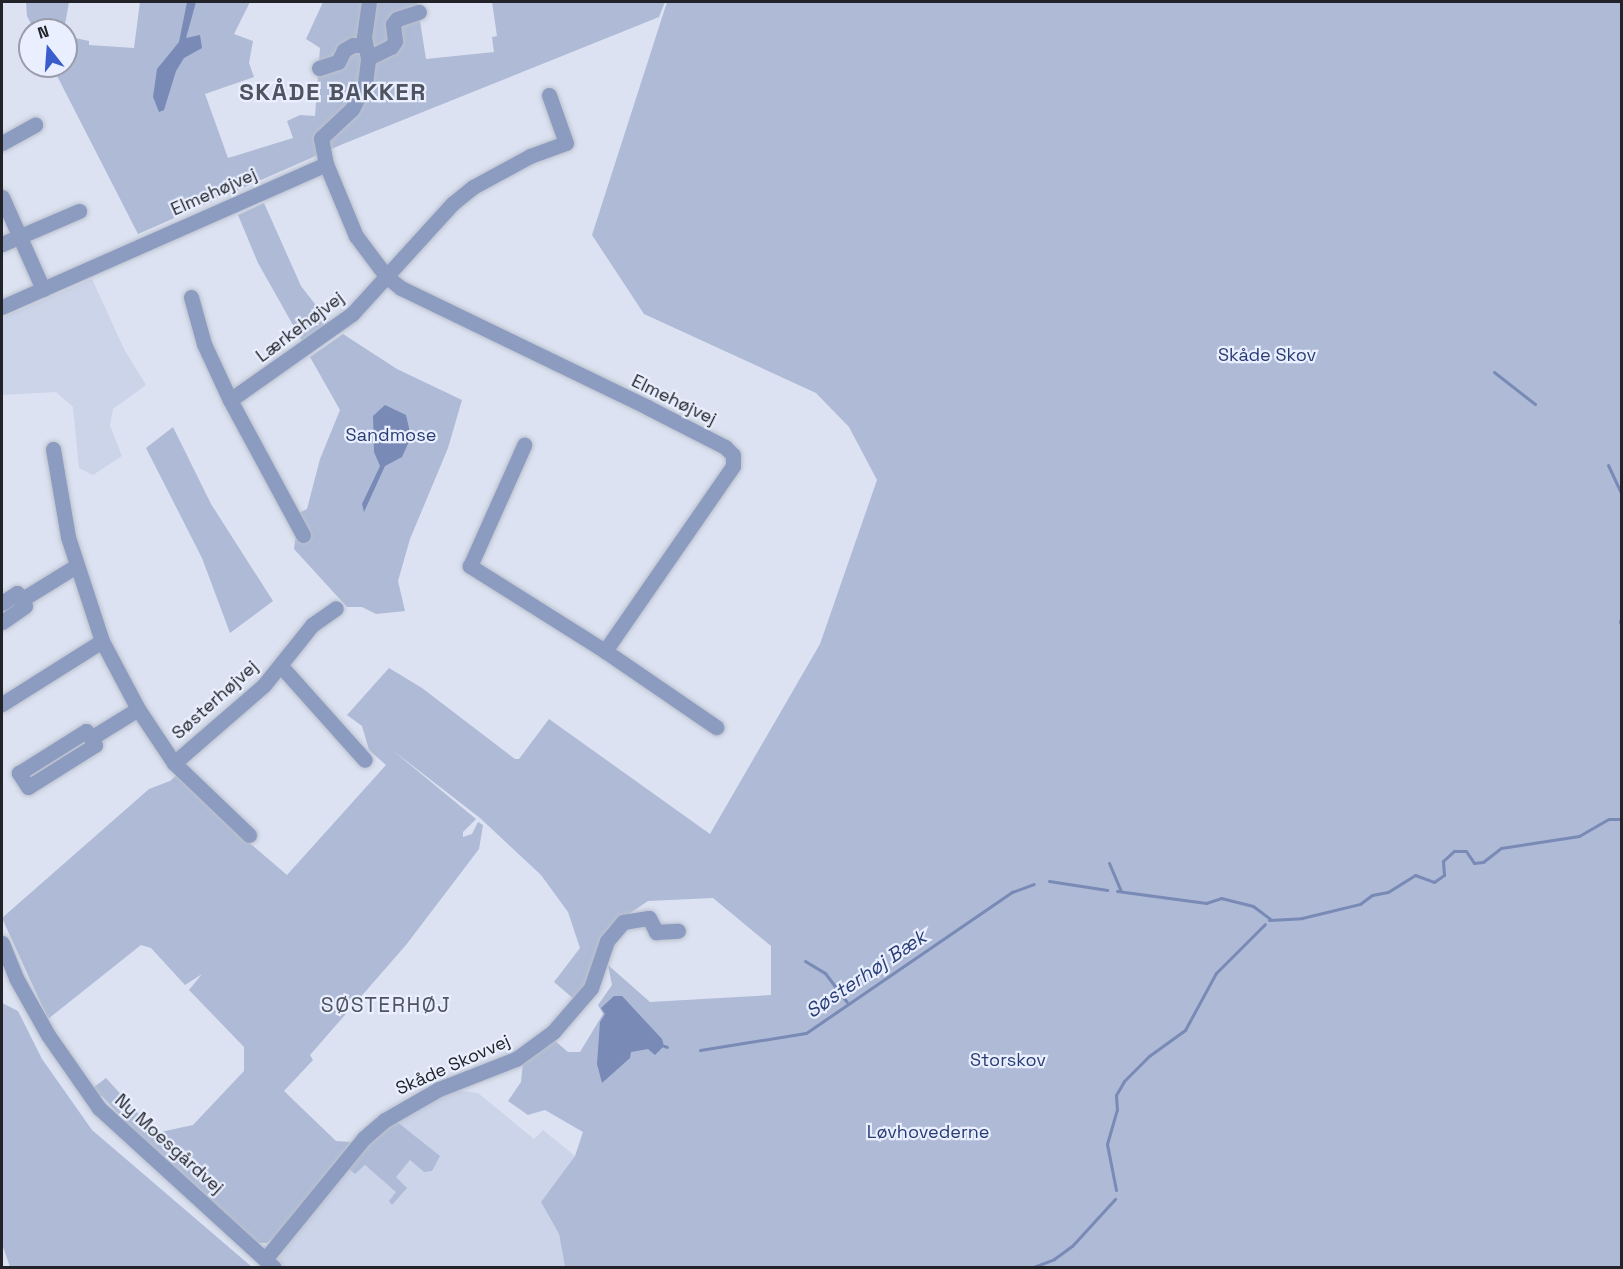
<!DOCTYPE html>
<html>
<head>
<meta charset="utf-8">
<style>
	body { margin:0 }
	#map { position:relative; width:1623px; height:1269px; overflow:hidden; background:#dce2f1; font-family:"Space Grotesk",sans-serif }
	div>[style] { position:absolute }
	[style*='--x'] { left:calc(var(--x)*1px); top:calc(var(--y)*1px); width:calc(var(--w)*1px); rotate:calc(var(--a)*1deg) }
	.built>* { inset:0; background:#ccd4e9 }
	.green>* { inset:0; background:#aebad6 }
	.water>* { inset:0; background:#788ab5 }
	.stream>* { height:3px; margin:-1.5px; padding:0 1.5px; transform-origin:1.5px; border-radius:1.5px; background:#788ab5 }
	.roads { filter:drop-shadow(0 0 2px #bac0cd) drop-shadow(0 0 2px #bac0cd) }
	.minor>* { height:15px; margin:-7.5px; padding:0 7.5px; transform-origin:7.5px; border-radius:7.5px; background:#8c9bc0 }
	span { translate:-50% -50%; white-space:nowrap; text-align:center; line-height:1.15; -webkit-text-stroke:4.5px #e9effe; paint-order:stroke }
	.street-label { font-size:18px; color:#212329 }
	.park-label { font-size:18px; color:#293c73 }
	.water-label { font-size:20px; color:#2c3f77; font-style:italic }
	.quarter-label { font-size:21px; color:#4f5460; letter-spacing:1.5px }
	.district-label { font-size:24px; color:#4f5460; font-weight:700; letter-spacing:1.5px }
	.frame { position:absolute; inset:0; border:3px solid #212329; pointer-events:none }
	.north { position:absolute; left:18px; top:18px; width:60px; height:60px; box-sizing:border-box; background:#e9effe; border:2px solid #999da9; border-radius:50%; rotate:343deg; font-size:16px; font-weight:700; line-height:24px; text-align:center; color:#212329 }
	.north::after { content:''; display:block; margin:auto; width:21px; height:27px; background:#3a5ccd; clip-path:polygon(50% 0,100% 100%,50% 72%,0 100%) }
</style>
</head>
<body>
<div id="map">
	<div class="built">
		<div style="clip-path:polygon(92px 279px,124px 349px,146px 385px,113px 409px,110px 426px,122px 456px,93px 475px,79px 468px,73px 407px,56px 392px,2px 395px,2px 318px)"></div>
		<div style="clip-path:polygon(447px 1089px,478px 1093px,534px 1139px,543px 1130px,575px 1156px,541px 1202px,559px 1234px,565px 1267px,284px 1268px,279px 1260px,293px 1233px,373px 1137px,407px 1111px)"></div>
	</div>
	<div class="green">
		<div style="clip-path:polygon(26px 2px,69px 2px,64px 30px,34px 30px,27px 16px)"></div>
		<div style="clip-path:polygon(140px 2px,250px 2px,234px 34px,253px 41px,249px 63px,254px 77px,205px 94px,228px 158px,293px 138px,287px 121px,300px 115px,315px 116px,320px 48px,306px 39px,323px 2px,417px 2px,426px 59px,494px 52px,492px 37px,497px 36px,492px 2px,665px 2px,659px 17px,343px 144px,138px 234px,52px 66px,66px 66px,66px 36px,89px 41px,89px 45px,134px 48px)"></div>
		<div style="clip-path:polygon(667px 2px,1621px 2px,1621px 1267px,565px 1267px,559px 1234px,541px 1202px,575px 1156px,583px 1132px,545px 1110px,528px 1115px,508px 1101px,521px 1082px,523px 1062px,554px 1040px,568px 1052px,580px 1052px,603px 1014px,598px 1005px,612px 985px,608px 965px,650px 1002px,771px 995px,771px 946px,713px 898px,648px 901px,608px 928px,590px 979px,575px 1000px,554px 982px,580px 948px,568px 912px,541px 875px,480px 818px,391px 749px,476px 819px,463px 832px,463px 837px,472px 834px,478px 822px,483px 825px,479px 849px,406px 945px,310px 1055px,313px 1060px,284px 1091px,336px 1141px,351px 1142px,275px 1237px,267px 1243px,258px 1243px,133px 1130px,103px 1097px,95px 1094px,94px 1087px,106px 1078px,156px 1133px,193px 1125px,244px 1071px,244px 1047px,189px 990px,202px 974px,185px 985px,151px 948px,141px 945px,48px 1019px,2px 918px,149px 789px,170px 781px,181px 771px,245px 839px,287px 875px,386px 765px,369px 750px,362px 726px,347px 715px,389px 668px,422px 688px,515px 759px,519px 759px,549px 719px,710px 834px,820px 644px,877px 480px,849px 427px,816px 393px,644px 314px,592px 235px)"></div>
		<div style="clip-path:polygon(264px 203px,301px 286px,329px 322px,302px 341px,258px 263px,238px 215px)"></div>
		<div style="clip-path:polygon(343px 334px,397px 369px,462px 400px,448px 448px,410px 539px,398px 581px,405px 611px,376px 614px,362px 607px,347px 607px,294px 549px,299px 513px,307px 509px,320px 459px,340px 410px,310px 357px)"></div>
		<div style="clip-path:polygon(173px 427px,211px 504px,273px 601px,230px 633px,202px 558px,146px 448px)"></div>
		<div style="clip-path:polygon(2px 1003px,18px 1011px,42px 1059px,92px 1130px,252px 1267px,10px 1267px,2px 1244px)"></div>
		<div style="clip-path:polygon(396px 1121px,440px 1156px,432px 1171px,424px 1172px,410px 1160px,396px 1177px,407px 1188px,392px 1205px,389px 1201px,396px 1192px,365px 1165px,355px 1174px,349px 1169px,372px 1140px)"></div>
	</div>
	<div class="water">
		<div style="clip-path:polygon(187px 2px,196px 2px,186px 38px,200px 35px,202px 48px,184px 58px,176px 71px,164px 110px,159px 112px,153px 97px,157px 69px,179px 42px)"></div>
		<div style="clip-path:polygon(385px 405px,406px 415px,411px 437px,402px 457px,385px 466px,364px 512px,362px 504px,380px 466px,374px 452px,373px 416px)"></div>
		<div style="clip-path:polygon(614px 996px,622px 996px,662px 1039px,664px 1046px,655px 1055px,648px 1049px,631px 1052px,630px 1058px,602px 1083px,597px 1064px,600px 1022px,605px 1014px,601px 1008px)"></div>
	</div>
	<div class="stream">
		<div style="--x:1494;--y:372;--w:52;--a:38"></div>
		<div style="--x:1608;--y:465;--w:33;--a:65"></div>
		<div style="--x:1620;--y:622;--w:7;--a:-74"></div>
		<div style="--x:1109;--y:863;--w:30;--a:67"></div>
		<div style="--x:1049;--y:881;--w:59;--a:8.8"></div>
		<div style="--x:1117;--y:891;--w:90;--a:7.7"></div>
		<div style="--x:1206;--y:903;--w:16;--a:-18"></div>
		<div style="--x:1221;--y:898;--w:33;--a:14"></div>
		<div style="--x:1253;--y:906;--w:21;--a:37"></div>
		<div style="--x:1269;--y:920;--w:33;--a:-3"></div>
		<div style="--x:1302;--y:918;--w:60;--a:-13.6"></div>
		<div style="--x:1360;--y:904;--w:15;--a:-37"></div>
		<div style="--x:1372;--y:895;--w:16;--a:-11"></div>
		<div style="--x:1388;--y:892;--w:32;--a:-32"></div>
		<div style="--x:1415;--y:875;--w:20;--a:20"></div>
		<div style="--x:1434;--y:882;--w:12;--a:-35"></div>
		<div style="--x:1444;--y:875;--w:14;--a:-94"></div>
		<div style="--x:1443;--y:861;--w:15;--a:-42"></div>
		<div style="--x:1454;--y:851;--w:12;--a:0"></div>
		<div style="--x:1466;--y:851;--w:14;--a:56"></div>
		<div style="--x:1474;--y:863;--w:9;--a:-6"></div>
		<div style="--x:1483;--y:862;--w:23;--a:-38"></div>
		<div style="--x:1501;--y:848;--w:79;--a:-8.7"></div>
		<div style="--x:1579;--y:836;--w:34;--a:-30"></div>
		<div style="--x:1609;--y:819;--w:13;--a:0"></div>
		<div style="--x:805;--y:961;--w:23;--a:31"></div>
		<div style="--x:825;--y:973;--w:36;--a:53"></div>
		<div style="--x:664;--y:1046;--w:3;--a:18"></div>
		<div style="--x:700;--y:1050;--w:107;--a:-9.1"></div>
		<div style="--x:806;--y:1033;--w:250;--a:-34.4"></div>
		<div style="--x:1012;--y:892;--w:23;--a:-20"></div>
		<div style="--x:1116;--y:1190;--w:47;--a:-101.1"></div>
		<div style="--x:1107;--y:1144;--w:35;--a:-74"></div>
		<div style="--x:1117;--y:1110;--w:15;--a:-94"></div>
		<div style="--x:1116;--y:1095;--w:16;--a:-60"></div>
		<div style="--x:1124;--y:1081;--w:35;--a:-45"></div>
		<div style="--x:1149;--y:1056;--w:44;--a:-35.8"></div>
		<div style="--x:1185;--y:1030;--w:65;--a:-61.5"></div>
		<div style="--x:1216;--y:973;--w:69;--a:-45"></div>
		<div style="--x:1031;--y:1268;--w:25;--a:-21"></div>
		<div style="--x:1054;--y:1259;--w:22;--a:-36"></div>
		<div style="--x:1072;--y:1246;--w:64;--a:-47.5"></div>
	</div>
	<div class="roads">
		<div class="minor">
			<div style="--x:368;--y:58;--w:25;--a:-26"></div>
			<div style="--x:391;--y:47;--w:7;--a:-56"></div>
			<div style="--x:395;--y:41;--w:17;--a:-97"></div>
			<div style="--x:393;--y:24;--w:6;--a:-51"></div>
			<div style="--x:397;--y:19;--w:23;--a:-18"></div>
			<div style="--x:319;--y:68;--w:20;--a:-18"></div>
			<div style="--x:338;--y:62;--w:13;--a:-63"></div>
			<div style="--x:344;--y:50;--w:10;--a:-29"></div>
			<div style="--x:353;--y:45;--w:12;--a:0"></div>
			<div style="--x:2;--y:143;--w:38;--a:-29"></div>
			<div style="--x:326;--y:164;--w:26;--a:-101"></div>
			<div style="--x:321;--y:138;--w:42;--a:-43.1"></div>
			<div style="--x:352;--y:109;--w:28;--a:-63"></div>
			<div style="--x:365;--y:84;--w:26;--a:-83"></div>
			<div style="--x:368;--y:58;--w:21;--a:-101"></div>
			<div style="--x:364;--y:37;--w:35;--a:-82"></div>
			<div style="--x:2;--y:197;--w:101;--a:66"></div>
			<div style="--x:2;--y:244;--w:84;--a:-23.2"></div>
			<div style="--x:191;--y:297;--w:49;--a:74.5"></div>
			<div style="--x:204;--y:344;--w:62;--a:65.1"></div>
			<div style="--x:2;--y:307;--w:354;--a:-23.8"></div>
			<div style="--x:326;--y:164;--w:78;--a:67.4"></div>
			<div style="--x:356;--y:236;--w:50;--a:53.1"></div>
			<div style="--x:386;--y:276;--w:19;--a:39"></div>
			<div style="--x:401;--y:288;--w:273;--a:25.8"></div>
			<div style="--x:647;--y:407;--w:88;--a:27.1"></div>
			<div style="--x:725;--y:447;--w:11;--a:45"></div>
			<div style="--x:733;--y:455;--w:11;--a:90"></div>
			<div style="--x:733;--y:466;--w:225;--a:124.7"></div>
			<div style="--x:605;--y:651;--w:160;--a:-147.8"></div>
			<div style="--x:470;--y:566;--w:133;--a:-65.9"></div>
			<div style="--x:53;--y:449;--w:89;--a:80.3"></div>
			<div style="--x:68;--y:537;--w:109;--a:71.9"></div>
			<div style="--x:102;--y:641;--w:77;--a:62.1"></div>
			<div style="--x:138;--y:709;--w:65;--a:56.3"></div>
			<div style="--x:174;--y:763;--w:119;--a:-40.9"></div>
			<div style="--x:264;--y:685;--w:77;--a:-51.3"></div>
			<div style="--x:312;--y:625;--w:29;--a:-35"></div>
			<div style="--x:303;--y:535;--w:153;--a:-118.4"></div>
			<div style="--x:230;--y:400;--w:149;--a:-35.2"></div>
			<div style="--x:352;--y:314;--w:149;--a:-47.7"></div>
			<div style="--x:452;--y:204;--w:27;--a:-39"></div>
			<div style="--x:473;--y:187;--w:65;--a:-28.5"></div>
			<div style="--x:530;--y:156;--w:38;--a:-20"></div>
			<div style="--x:566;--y:143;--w:51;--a:-109.5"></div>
			<div style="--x:21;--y:600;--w:65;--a:-31.7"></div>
			<div style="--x:2;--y:603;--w:18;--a:-34"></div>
			<div style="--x:17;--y:593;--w:15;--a:58"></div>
			<div style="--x:25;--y:606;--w:28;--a:145"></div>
			<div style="--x:605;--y:651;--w:135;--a:34.4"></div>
			<div style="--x:280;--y:665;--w:127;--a:48.2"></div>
			<div style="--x:2;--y:704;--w:118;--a:-32.2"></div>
			<div style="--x:91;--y:738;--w:8;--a:60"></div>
			<div style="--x:95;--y:745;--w:79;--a:147.9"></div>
			<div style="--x:28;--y:787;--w:17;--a:-123"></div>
			<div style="--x:19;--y:773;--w:79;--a:-32.1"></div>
			<div style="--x:86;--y:731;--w:9;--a:54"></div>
			<div style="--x:91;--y:738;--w:55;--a:-31.7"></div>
			<div style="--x:174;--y:763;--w:104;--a:43.8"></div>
			<div style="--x:2;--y:943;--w:38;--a:68"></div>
			<div style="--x:16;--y:978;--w:65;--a:60.7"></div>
			<div style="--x:48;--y:1035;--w:89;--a:55.1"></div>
			<div style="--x:99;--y:1108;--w:237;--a:42.4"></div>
			<div style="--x:266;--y:1258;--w:155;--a:-50.8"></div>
			<div style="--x:364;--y:1138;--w:28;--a:-41"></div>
			<div style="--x:385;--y:1120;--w:62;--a:-29.9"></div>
			<div style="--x:439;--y:1089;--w:83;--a:-21.3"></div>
			<div style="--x:516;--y:1059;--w:46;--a:-36.1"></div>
			<div style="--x:553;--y:1032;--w:58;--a:-49.2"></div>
			<div style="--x:591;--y:988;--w:50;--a:-71.2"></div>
			<div style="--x:607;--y:941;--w:25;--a:-50"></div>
			<div style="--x:623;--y:922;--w:26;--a:-9"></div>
			<div style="--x:649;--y:918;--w:16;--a:63"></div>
			<div style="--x:656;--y:932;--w:22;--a:-3"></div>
		</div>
	</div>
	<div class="street-label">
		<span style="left:214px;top:192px;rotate:-24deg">Elmehøjvej</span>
		<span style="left:300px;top:327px;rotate:-37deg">Lærkehøjvej</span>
		<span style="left:674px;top:400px;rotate:26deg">Elmehøjvej</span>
		<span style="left:215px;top:700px;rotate:-42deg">Søsterhøjvej</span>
		<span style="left:453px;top:1065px;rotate:-24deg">Skåde Skovvej</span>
		<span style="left:169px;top:1144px;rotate:42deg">Ny Moesgårdvej</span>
	</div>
	<div class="park-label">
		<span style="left:1267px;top:355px">Skåde Skov</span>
		<span style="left:391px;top:435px">Sandmose</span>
		<span style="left:1008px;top:1060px">Storskov</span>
		<span style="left:928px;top:1132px">Løvhovederne</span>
	</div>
	<div class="water-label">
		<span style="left:866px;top:974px;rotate:-34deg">Søsterhøj Bæk</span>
	</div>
	<div class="quarter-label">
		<span style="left:386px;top:1005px">SØSTERHØJ</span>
	</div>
	<div class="district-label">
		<span style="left:333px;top:92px">SKÅDE BAKKER</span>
	</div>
	<div class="frame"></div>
	<div class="north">N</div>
</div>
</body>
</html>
